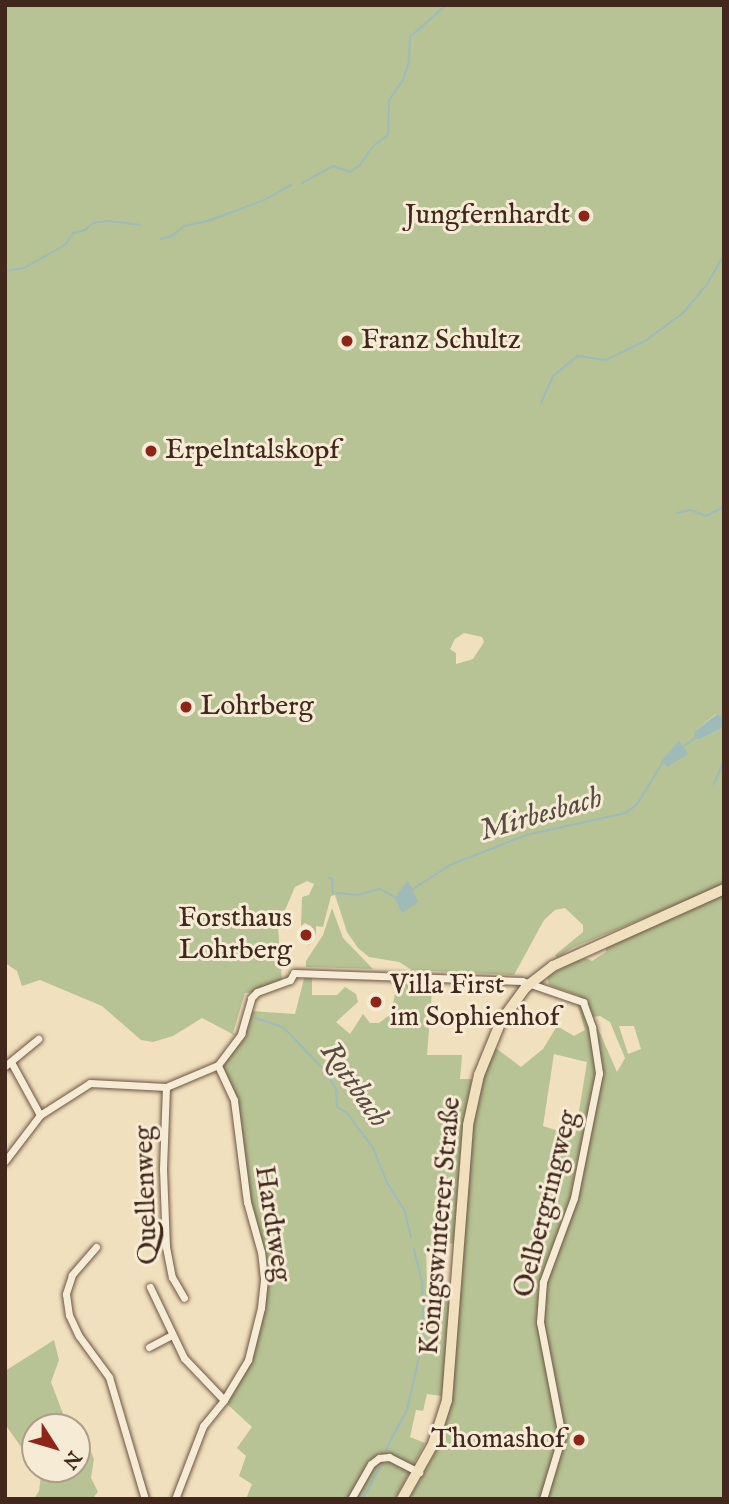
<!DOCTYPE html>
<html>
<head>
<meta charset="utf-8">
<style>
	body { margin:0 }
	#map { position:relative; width:729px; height:1504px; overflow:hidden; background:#f1e0be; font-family:"IM FELL English",serif }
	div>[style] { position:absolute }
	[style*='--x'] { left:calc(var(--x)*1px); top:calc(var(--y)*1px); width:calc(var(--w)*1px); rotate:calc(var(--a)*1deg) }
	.green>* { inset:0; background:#b7c394 }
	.water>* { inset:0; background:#9ebbba }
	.stream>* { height:2px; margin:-1px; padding:0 1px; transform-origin:1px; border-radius:1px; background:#9ebbba }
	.roads { filter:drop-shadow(0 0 2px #6d5544) drop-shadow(0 0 2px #6d5544) }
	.street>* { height:7px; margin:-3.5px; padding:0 3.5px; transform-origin:3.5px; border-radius:3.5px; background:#f6ebd5 }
	.primary>* { height:10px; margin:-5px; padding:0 5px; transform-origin:5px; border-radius:5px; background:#f1e0be }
	.dots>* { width:19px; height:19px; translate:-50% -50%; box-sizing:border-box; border:4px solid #f6ebd5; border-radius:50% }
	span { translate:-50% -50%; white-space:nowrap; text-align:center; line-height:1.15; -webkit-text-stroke:6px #f6ebd5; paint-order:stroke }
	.poi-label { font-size:28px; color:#41271c }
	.right { translate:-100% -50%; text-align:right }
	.left { translate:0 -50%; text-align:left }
	.street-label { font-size:28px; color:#41271c }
	.water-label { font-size:30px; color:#584c44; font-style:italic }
	.frame { position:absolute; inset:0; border:7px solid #41271c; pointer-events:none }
	.north { position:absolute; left:21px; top:1413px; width:70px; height:70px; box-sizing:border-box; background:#f6ebd5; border:2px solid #ae9d8b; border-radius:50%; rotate:127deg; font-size:19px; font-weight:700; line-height:28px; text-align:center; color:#41271c }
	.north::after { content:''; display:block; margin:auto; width:24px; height:32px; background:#8f2418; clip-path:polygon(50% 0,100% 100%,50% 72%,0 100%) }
</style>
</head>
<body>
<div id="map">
	<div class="green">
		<div style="clip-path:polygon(evenodd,5px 5px,724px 5px,724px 718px,716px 714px,695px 731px,695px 738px,699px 740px,724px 727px,724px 885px,572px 948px,557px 958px,555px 955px,583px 932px,583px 925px,565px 908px,555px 910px,544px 920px,514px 975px,412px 970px,399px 962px,369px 957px,358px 948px,347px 932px,335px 895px,331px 896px,323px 927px,316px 926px,316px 935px,307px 948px,314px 934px,311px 926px,305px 923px,301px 926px,302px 897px,309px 895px,314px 884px,307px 881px,295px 887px,278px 926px,282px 982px,256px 992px,245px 993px,233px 1033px,238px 1037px,202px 1018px,173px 1036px,153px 1042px,141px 1040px,102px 1006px,40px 980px,22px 986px,17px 971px,5px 963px,5px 5px,464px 633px,482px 637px,484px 642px,473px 659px,456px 664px,456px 653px,450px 649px,455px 639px,464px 633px)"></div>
		<div style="clip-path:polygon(evenodd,724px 893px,724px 1499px,409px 1499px,437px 1449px,448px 1413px,470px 1125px,478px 1081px,493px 1046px,521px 1067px,543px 1049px,557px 1026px,574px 1036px,585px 1030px,577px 1003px,580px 996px,549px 985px,547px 977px,573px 962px,586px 958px,592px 961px,606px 952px,606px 942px,724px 893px,600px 1016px,610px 1022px,625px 1058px,617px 1072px,593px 1017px,600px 1016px,724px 893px,619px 1026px,634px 1026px,641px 1049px,628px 1054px,619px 1026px,724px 893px,554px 1054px,587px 1062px,575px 1136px,543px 1126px,554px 1054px)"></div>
		<div style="clip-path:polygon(332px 908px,343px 938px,373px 969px,306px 967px,306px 961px,323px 935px)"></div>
		<div style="clip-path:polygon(305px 975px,312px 977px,312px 995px,337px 995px,345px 987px,356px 994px,358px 1002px,336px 1022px,350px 1034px,363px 1014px,370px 1023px,379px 1023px,391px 1014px,398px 978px,433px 978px,427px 1055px,462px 1055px,460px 1079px,472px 1079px,463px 1124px,454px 1243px,426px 1248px,427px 1287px,451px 1288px,442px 1396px,427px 1394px,423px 1411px,416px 1410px,410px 1437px,425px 1443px,395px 1499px,246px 1499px,252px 1484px,239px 1476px,246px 1456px,237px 1448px,252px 1427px,226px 1403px,250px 1359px,261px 1307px,259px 1252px,238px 1154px,233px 1101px,218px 1067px,244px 1034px,250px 1011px,295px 1014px)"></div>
		<div style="clip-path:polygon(54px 1340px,59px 1360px,51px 1382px,68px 1427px,78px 1421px,94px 1459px,91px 1478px,98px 1492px,92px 1499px,34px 1499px,39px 1491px,41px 1476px,36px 1469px,77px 1469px,77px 1427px,35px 1427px,35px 1467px,5px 1424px,5px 1371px)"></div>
	</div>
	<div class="water">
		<div style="clip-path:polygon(717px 714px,724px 718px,724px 727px,699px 740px,695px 738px,695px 731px)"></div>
		<div style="clip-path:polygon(679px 741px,688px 754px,667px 767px,661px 761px)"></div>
		<div style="clip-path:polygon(408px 880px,418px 902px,402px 913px,395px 898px)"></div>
	</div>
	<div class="stream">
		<div style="--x:302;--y:183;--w:35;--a:-29"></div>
		<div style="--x:333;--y:166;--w:18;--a:19"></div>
		<div style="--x:350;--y:172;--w:12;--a:-35"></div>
		<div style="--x:360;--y:165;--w:22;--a:-56"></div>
		<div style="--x:372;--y:147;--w:20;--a:-37"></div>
		<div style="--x:388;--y:135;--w:35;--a:-88"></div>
		<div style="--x:389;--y:100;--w:24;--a:-55"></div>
		<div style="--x:403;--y:80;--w:19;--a:-72"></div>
		<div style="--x:409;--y:62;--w:25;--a:-88"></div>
		<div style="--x:410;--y:37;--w:48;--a:-41.6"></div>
		<div style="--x:161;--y:239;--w:11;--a:-15"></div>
		<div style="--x:172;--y:236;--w:16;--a:-40"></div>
		<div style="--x:184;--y:226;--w:25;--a:-12"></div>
		<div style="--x:208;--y:221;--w:60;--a:-20.6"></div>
		<div style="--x:264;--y:200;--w:31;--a:-29"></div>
		<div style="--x:5;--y:271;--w:19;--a:-9"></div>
		<div style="--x:24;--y:268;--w:47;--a:-29.3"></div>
		<div style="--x:65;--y:245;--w:14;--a:-56"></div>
		<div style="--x:73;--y:233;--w:12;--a:-14"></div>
		<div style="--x:85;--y:230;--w:11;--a:-41"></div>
		<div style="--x:93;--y:223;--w:16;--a:-7"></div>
		<div style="--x:109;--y:221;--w:31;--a:7"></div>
		<div style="--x:541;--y:403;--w:30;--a:-66"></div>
		<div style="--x:553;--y:376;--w:32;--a:-39"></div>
		<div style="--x:578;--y:356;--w:28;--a:8"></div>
		<div style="--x:606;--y:360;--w:43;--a:-26"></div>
		<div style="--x:645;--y:341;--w:47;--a:-36.4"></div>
		<div style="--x:683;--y:313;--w:35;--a:-50"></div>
		<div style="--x:706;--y:286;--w:36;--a:-60"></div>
		<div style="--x:677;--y:513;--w:14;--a:-12"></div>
		<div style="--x:691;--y:510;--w:16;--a:22"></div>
		<div style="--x:706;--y:516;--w:20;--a:-27"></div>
		<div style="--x:684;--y:746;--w:16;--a:-35"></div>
		<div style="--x:714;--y:784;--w:25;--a:-67"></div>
		<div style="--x:329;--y:878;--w:3;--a:18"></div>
		<div style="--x:332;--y:879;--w:14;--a:86"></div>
		<div style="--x:413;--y:889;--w:44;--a:-33"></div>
		<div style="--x:450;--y:865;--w:82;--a:-21.5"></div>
		<div style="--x:526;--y:835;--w:102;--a:-12.4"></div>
		<div style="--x:626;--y:813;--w:14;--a:-39"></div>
		<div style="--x:637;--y:804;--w:49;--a:-58.2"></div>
		<div style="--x:337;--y:893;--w:20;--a:6"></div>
		<div style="--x:357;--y:895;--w:24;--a:-15"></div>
		<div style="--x:380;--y:889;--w:18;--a:29"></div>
		<div style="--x:255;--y:1018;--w:29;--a:18"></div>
		<div style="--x:283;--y:1027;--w:61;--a:46.3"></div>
		<div style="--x:325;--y:1071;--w:21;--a:59"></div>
		<div style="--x:336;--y:1089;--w:18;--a:87"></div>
		<div style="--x:337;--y:1107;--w:12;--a:31"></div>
		<div style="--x:347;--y:1113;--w:44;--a:53.4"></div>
		<div style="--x:373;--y:1148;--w:35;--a:68"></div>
		<div style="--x:386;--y:1181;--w:36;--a:58"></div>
		<div style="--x:405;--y:1212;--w:26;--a:77"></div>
		<div style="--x:386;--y:1449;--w:44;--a:-61.7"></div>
		<div style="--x:407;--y:1410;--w:77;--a:-77.2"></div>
		<div style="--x:424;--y:1335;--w:53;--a:-92.2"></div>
		<div style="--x:422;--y:1282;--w:34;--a:-104"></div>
		<div style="--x:363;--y:1499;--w:36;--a:-62"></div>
	</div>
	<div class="roads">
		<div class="street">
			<div style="--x:11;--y:1062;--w:60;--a:61.3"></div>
			<div style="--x:5;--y:1066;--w:43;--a:-39.3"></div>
			<div style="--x:166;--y:1087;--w:82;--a:92.1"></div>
			<div style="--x:163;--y:1169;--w:78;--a:87.8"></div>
			<div style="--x:166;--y:1247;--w:31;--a:79"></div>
			<div style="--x:172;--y:1277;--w:24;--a:60"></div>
			<div style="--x:5;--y:1161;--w:58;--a:-52.7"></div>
			<div style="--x:40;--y:1115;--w:59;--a:-32.6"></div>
			<div style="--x:90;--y:1083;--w:76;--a:3"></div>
			<div style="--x:166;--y:1087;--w:56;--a:-22.9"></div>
			<div style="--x:218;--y:1065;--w:39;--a:-53"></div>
			<div style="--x:241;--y:1034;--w:37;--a:-74"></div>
			<div style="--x:251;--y:998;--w:8;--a:-45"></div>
			<div style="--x:257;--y:992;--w:35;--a:-20"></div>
			<div style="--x:290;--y:980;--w:8;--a:-60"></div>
			<div style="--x:294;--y:973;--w:228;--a:2"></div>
			<div style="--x:522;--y:981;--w:65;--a:19"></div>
			<div style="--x:583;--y:1002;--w:27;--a:70"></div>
			<div style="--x:592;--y:1027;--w:47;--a:81.3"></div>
			<div style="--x:599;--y:1073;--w:127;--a:101.3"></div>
			<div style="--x:574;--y:1198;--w:90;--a:110.3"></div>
			<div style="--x:543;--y:1282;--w:40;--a:94.3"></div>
			<div style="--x:540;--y:1322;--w:116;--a:79.1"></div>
			<div style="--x:562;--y:1436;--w:66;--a:106.8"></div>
			<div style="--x:96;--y:1247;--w:37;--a:131"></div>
			<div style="--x:72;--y:1275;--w:20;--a:108"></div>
			<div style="--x:66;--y:1294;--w:21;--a:82"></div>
			<div style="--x:69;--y:1315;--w:23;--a:65"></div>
			<div style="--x:79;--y:1336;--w:51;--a:53.8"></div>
			<div style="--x:109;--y:1377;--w:127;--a:73.6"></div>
			<div style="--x:150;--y:1287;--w:79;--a:64.4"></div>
			<div style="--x:184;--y:1358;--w:58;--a:46.4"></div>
			<div style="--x:149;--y:1347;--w:26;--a:-28"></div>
			<div style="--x:175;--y:1499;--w:78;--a:-69"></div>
			<div style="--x:203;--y:1426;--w:33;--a:-51"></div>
			<div style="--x:224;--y:1400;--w:47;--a:-59"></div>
			<div style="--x:248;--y:1360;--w:54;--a:-76"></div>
			<div style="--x:261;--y:1308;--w:29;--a:-84"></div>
			<div style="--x:264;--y:1279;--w:27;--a:-96"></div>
			<div style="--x:261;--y:1252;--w:52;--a:-105.6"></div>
			<div style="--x:247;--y:1202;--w:103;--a:-97.3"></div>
			<div style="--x:234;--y:1100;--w:38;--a:-115"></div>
			<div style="--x:351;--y:1499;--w:40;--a:-60.3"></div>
			<div style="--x:371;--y:1464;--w:10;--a:-37"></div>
			<div style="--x:379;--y:1458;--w:10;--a:-6"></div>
			<div style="--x:389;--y:1457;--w:34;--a:27"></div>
		</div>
		<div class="primary">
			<div style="--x:402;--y:1499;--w:63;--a:-60.6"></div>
			<div style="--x:433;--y:1444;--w:46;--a:-72.3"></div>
			<div style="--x:447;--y:1400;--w:276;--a:-85.6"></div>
			<div style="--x:468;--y:1125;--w:51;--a:-77.6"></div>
			<div style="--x:479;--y:1075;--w:58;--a:-67.8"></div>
			<div style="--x:501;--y:1021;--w:42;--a:-53.7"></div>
			<div style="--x:526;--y:987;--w:34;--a:-38"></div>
			<div style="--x:553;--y:966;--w:188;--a:-24.2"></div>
		</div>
	</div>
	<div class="dots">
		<div style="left:584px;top:216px;background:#8f2418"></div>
		<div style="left:347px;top:341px;background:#8f2418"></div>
		<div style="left:151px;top:451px;background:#8f2418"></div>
		<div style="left:186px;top:707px;background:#8f2418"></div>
		<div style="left:306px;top:935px;background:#8f2418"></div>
		<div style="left:376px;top:1002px;background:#8f2418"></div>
		<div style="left:579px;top:1440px;background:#8f2418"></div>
	</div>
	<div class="poi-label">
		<span class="right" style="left:570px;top:216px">Jungfernhardt</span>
		<span class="left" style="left:361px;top:341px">Franz Schultz</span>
		<span class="left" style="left:165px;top:451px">Erpelntalskopf</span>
		<span class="left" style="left:200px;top:707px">Lohrberg</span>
		<span class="right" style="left:292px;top:935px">Forsthaus<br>Lohrberg</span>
		<span class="left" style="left:390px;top:1002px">Villa First<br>im Sophienhof</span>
		<span class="right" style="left:565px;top:1440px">Thomashof</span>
	</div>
	<div class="street-label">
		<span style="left:147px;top:1195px;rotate:-92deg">Quellenweg</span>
		<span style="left:547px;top:1204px;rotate:-76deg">Oelbergringweg</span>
		<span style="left:272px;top:1224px;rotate:81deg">Hardtweg</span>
		<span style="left:441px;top:1226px;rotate:-85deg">Königswinterer Straße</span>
	</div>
	<div class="water-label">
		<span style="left:541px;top:815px;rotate:-16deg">Mirbesbach</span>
		<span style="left:354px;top:1085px;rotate:55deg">Rottbach</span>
	</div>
	<div class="frame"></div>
	<div class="north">N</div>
</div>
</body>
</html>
